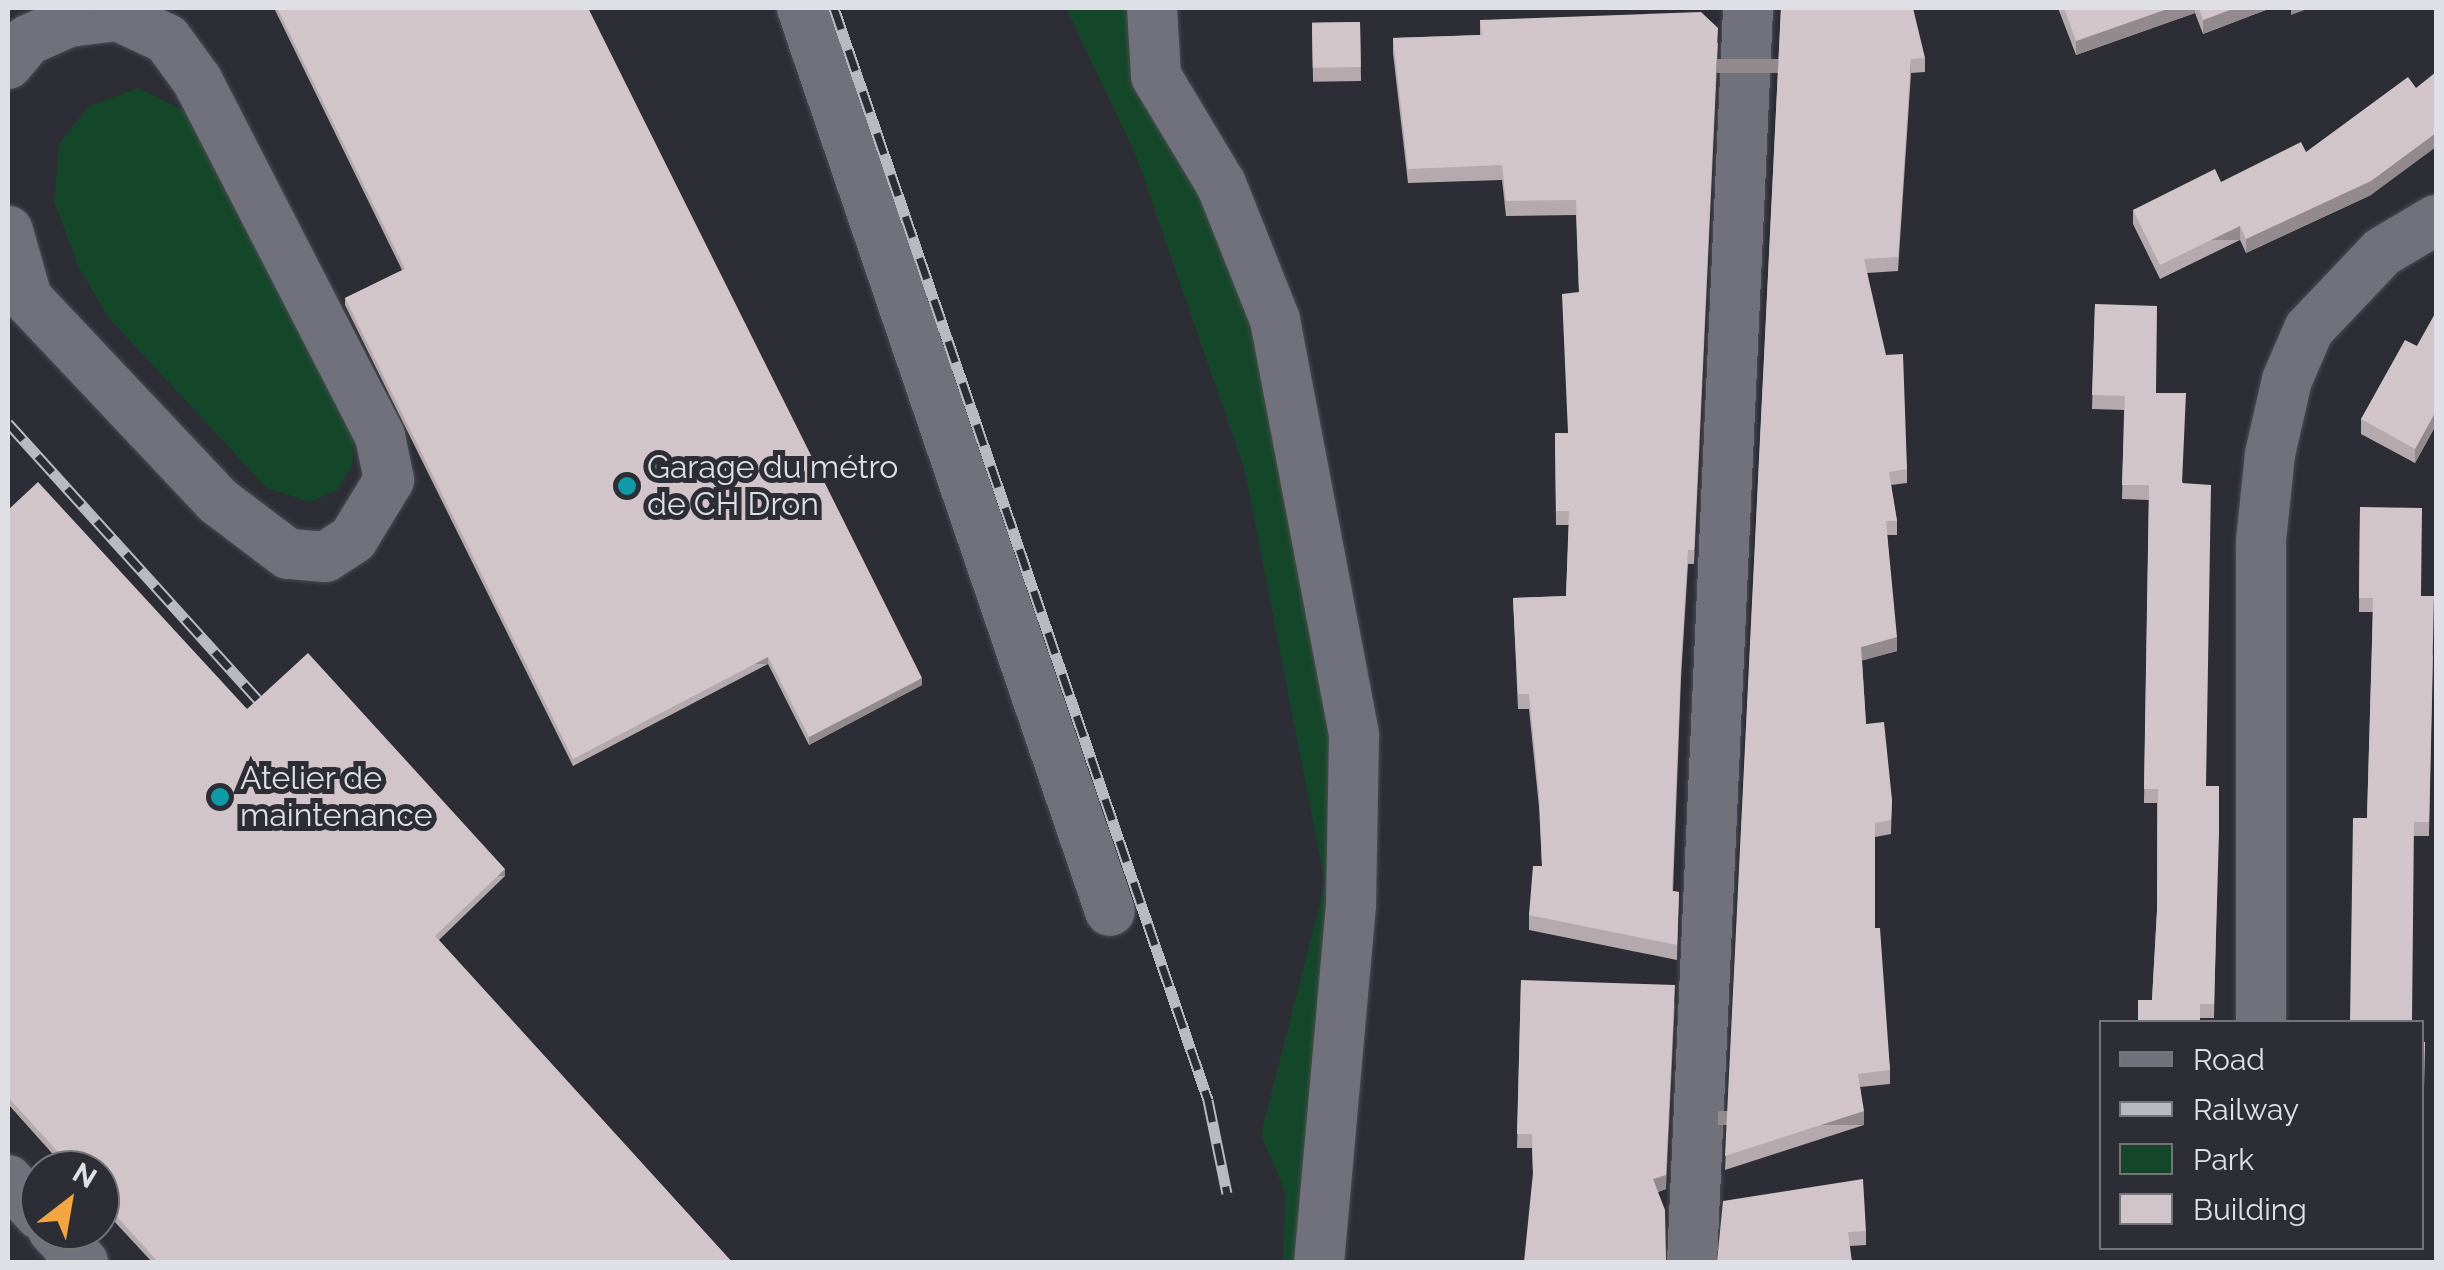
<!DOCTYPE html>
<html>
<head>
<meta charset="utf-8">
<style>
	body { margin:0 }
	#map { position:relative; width:2444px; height:1270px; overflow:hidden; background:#2c2d35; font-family:Raleway,sans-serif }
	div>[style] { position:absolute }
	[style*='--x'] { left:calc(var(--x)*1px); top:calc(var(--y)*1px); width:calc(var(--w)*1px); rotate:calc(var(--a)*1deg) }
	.green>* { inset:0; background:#144729 }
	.roads { filter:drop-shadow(0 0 2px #4a4b51) drop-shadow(0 0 2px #4a4b51) }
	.minor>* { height:50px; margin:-25px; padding:0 25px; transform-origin:25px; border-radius:25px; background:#70717b }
	.rail>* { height:11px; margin-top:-5.5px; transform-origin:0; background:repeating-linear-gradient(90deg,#2c2d35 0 22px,#b9bac0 0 44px); box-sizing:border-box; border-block:2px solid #b9bac0 }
	.wall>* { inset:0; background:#b4a9ad; transform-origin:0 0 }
	.shaded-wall>* { inset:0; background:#928a8d; transform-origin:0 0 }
	.building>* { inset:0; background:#d1c5c9; transform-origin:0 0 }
	.dots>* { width:28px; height:28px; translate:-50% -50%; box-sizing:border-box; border:5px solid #2c2d35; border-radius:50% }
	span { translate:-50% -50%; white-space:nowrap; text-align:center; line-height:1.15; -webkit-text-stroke:10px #2c2d35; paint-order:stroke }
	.poi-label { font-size:32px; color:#dfe0e5 }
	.left { translate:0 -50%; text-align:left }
	.frame { position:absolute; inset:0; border:10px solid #dfe0e5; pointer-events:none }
	.legend { position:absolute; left:2099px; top:1020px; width:325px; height:230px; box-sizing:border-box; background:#2c2d35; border:2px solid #74757b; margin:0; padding:12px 18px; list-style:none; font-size:30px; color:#dfe0e5 }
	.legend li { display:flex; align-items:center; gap:20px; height:50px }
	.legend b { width:50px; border:2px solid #74757b }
	.north { position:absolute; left:20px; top:1150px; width:100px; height:100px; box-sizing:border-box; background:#2c2d35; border:2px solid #74757b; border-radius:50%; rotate:31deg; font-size:28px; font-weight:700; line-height:40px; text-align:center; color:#dfe0e5 }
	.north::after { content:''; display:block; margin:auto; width:35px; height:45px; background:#f2a540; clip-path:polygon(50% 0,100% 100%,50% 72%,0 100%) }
</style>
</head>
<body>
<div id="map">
	<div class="green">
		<div style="clip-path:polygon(1066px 8px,1153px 8px,1221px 184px,1354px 735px,1317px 1262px,1283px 1262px,1285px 1192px,1261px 1134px,1325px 883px,1245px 471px,1136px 156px)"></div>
		<div style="clip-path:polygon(138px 88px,189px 113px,356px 435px,352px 466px,337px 490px,310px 502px,267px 488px,108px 317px,78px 266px,54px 201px,59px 144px,88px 107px)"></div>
	</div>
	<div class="roads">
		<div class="minor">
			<div style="--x:802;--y:8;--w:954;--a:71.17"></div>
			<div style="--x:1152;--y:8;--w:68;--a:86.6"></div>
			<div style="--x:1156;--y:76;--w:126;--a:59"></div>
			<div style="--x:1221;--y:184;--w:146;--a:68.3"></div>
			<div style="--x:1275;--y:320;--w:422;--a:79.2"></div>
			<div style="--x:1354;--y:735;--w:170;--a:91"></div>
			<div style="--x:1351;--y:905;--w:358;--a:95.1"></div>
			<div style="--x:8;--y:64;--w:31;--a:-50"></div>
			<div style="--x:28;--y:40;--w:45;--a:-23.7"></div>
			<div style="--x:69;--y:22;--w:49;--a:-7"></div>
			<div style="--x:118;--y:16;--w:54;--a:25.1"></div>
			<div style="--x:167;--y:39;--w:51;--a:53.8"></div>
			<div style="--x:197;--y:80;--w:400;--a:62.8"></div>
			<div style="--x:380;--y:436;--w:45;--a:78.4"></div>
			<div style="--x:389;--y:480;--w:69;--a:121.4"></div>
			<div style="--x:353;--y:539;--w:33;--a:147"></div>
			<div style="--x:325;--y:557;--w:37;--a:-175"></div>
			<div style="--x:288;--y:554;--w:88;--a:-142.9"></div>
			<div style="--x:218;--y:501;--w:279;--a:-133.3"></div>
			<div style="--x:27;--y:298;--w:70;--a:-105.8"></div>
			<div style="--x:2261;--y:1022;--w:481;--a:-90"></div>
			<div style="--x:2261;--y:541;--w:87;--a:-84.1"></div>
			<div style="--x:2270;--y:454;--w:76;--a:-77.1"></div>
			<div style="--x:2287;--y:380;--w:56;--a:-66.7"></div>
			<div style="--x:2309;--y:329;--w:106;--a:-46.5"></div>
			<div style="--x:2382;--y:252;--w:63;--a:-30.7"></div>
			<div style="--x:8;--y:1180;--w:47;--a:47.6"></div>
			<div style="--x:53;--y:1230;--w:44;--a:46.8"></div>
			<div style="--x:1692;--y:1262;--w:1255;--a:-87.44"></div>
		</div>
	</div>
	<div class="rail">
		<div style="--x:834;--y:8;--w:1154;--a:71.09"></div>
		<div style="--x:1208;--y:1100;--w:95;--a:78.5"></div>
		<div style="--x:8;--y:423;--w:377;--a:47.9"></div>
	</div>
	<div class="wall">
		<div style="clip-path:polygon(274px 8px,588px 8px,922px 685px,809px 745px,768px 664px,573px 766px,345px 305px,345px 298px,402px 270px)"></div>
		<div style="clip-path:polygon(1781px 8px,1925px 58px,1925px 72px,1911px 73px,1898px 271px,1867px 273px,1907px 469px,1907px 483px,1891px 485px,1897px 521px,1897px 535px,1887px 535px,1897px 651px,1862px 660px,1866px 724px,1892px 800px,1891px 834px,1875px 837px,1875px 928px,1890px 1070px,1890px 1084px,1860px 1087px,1864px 1125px,1725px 1170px)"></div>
		<div style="clip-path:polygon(2058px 8px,2271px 8px,2203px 34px,2195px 13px,2076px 55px)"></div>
		<div style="clip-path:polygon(1480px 20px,1718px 43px,1694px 564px,1688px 564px,1681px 678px,1673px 891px,1679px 892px,1677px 960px,1529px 930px,1529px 915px,1542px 866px,1539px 807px,1529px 709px,1518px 709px,1513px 598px,1566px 596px,1569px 525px,1556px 525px,1555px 433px,1568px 433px,1579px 292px,1576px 215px,1506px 216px,1502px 180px,1408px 183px,1393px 53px,1393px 38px,1480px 35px)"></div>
		<div style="left:1360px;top:22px;width:59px;height:48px;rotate:89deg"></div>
		<div style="clip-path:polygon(2306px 152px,2371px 195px,2246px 253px,2240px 240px,2160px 279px,2133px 224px,2133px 210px,2221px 182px)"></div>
		<div style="clip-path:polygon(2095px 304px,2156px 393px,2183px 484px,2206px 786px,2219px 786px,2214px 1018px,2200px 1018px,2152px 1000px,2157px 911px,2157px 803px,2144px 803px,2149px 500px,2122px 499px,2124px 410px,2092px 409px)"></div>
		<div style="clip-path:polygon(2436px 312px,2436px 425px,2415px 463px,2361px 434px,2361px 419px,2417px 346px)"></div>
		<div style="clip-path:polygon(2360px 507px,2421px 596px,2433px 657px,2429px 836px,2414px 836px,2367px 818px,2373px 612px,2359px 612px)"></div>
		<div style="clip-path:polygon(8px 510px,247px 709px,505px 876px,439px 940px,732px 1262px,152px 1262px,100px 1206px,100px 1170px,67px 1170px,8px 1104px)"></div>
		<div style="clip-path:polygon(1521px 980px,1666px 1189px,1658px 1192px,1533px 1175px,1532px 1148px,1517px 1148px)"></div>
		<div style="clip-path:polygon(1723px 1201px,1866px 1231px,1866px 1245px,1850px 1246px)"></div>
	</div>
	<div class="shaded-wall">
		<div style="clip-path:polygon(2170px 8px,2195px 8px,2195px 13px,2076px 55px,2076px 41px)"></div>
		<div style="clip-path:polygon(2235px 8px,2271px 8px,2203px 34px,2203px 20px)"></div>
		<div style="clip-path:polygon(2291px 8px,2310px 8px,2291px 15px)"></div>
		<div style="left:1911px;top:59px;width:14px;height:198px;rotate:90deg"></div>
		<div style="clip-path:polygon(2436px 133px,2436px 147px,2371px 195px,2246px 253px,2246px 239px)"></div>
		<div style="left:2240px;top:226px;width:14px;height:89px;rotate:90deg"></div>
		<div style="clip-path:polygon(2436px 411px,2436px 425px,2415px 463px,2415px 449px)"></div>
		<div style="clip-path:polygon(1897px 637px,1897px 651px,1861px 661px,1861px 647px)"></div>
		<div style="left:768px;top:657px;width:7px;height:220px;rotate:90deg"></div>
		<div style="clip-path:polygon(922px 678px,922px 685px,809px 745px,809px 737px)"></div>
		<div style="left:505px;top:869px;width:7px;height:97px;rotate:90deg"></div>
		<div style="clip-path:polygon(1675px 999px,1666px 1189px,1653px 1194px,1653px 1179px)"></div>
		<div style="left:1864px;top:1111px;width:14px;height:146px;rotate:90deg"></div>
	</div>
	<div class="building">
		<div style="clip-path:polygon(277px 8px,588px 8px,922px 678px,809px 737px,768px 657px,573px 759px,345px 298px,405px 269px)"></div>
		<div style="clip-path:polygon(1781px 8px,1913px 8px,1925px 58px,1911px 59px,1898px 257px,1864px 259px,1886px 355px,1903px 354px,1907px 469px,1889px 472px,1897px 521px,1886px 521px,1897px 637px,1861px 647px,1866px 724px,1884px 722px,1892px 800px,1891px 820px,1875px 823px,1875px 928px,1880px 928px,1890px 1070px,1858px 1074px,1864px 1111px,1725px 1156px)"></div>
		<div style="clip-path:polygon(2064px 8px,2170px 8px,2076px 41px)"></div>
		<div style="clip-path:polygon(2199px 8px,2235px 8px,2203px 20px)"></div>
		<div style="clip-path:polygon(1701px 12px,1718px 28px,1694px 550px,1688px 550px,1681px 663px,1672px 891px,1679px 892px,1677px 945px,1529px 915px,1533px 866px,1542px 866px,1539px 792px,1529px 694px,1518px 694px,1513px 598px,1566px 596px,1569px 511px,1556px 511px,1555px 433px,1568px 433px,1562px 294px,1579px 292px,1576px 200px,1506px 201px,1502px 165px,1408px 169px,1393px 38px,1482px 35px,1480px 20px)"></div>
		<div style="left:1360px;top:22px;width:45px;height:48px;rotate:89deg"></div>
		<div style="clip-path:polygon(2436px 72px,2436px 133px,2371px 181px,2246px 239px,2240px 226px,2160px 265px,2133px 210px,2215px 169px,2221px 182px,2301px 142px,2306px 152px,2408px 77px,2416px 88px)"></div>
		<div style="clip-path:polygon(2095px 304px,2157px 306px,2156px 393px,2186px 393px,2182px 483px,2211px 485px,2206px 786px,2219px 786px,2219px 833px,2214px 1004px,2200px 1004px,2200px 1022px,2138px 1022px,2138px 1000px,2152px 1000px,2157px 911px,2158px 789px,2144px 789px,2149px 485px,2122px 485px,2125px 396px,2092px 395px)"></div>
		<div style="clip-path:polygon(2436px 312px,2436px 411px,2415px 449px,2361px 419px,2405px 340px,2417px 346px)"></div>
		<div style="clip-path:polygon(38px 482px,247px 709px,308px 653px,505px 869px,435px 936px,732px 1262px,158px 1262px,100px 1198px,100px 1170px,74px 1170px,8px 1097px,8px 510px)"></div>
		<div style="clip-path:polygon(2360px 507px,2422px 508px,2421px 596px,2434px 596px,2429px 822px,2414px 822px,2412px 1022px,2350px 1022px,2353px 818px,2367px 818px,2372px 642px,2373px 598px,2359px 598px)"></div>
		<div style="clip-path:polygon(1521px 980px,1675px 985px,1666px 1175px,1653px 1179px,1665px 1210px,1666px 1260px,1668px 1262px,1524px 1262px,1533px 1173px,1532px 1134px,1517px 1134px)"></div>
		<div style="clip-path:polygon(2422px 1042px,2425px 1042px,2423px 1135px,2422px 1135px)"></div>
		<div style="clip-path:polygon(1863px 1179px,1866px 1231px,1848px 1232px,1852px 1262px,1717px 1262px,1723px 1201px)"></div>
	</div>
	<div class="dots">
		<div style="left:627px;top:486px;background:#0f9aa8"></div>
		<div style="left:220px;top:797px;background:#0f9aa8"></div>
	</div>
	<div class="poi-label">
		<span class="left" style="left:647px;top:486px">Garage du métro<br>de CH Dron</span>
		<span class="left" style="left:240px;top:797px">Atelier de<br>maintenance</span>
	</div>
	<div class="frame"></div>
	<ul class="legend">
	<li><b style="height:12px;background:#70717b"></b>Road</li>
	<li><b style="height:12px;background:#b9bac0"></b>Railway</li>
	<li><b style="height:28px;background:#144729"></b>Park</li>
	<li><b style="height:28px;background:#d1c5c9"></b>Building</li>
	</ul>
	<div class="north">N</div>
</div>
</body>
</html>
